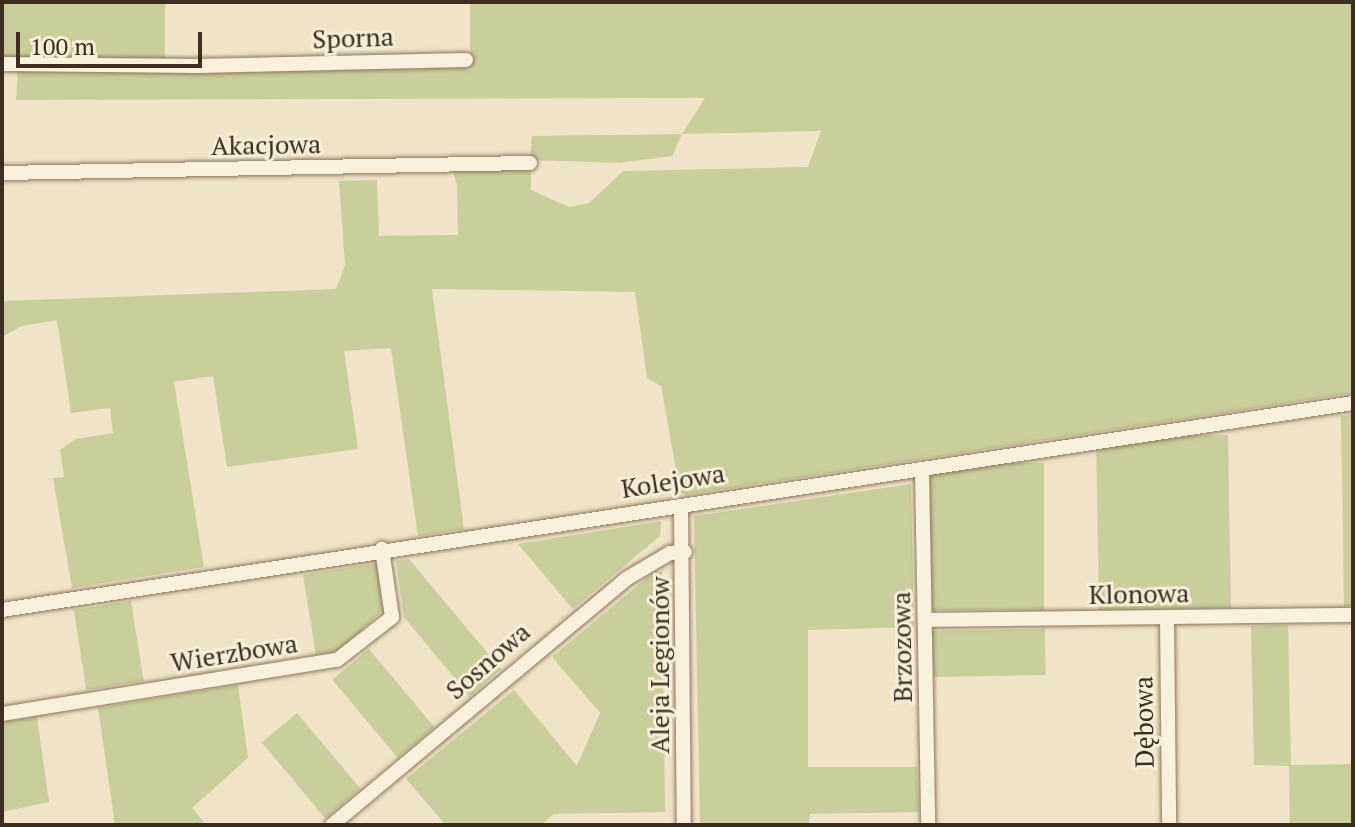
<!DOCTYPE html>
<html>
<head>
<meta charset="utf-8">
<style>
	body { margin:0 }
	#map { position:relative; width:1355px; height:827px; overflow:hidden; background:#f0e4c8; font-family:"PT Serif",serif }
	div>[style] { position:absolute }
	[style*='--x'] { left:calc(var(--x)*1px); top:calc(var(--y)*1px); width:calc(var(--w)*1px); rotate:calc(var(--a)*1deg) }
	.green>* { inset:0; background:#c9cf9b; transform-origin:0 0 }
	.roads { filter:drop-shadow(0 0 2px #8d765c) drop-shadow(0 0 2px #8d765c) }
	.minor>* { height:14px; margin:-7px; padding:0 7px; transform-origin:7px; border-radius:7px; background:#faf1dc }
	span { translate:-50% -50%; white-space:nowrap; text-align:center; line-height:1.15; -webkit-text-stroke:6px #f7eed8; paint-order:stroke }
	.street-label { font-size:26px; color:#3d2e20 }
	.frame { position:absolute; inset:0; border:4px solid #3d2e20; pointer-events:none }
	.scale { position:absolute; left:16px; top:32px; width:186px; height:36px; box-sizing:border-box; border:4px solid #3d2e20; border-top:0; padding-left:10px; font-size:24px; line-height:28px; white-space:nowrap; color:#3d2e20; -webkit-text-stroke:6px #f7eed8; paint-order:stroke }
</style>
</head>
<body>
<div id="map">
	<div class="green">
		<div style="clip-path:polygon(2px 2px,183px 2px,165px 3px,165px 63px,2px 61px)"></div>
		<div style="clip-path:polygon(470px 2px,1353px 2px,1353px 393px,686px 495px,680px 492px,661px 386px,647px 378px,635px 292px,432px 289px,464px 529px,418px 536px,391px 348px,344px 351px,358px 449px,227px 467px,213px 376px,174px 382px,204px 567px,72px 588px,53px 478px,64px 477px,60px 450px,76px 439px,113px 433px,110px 408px,71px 413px,57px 320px,22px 326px,2px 337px,2px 301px,336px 289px,345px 265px,339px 181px,377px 180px,379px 236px,458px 235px,457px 185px,452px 169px,531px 169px,531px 190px,569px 207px,589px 203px,623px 171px,808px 167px,821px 131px,682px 134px,672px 156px,619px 163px,530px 160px,532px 136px,682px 134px,705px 98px,16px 100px,18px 67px,470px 65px)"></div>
		<div style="clip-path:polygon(1353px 415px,1353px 606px,1344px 606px,1341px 416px)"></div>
		<div style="left:1228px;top:435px;width:173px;height:132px;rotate:89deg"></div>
		<div style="left:1044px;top:463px;width:147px;height:115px;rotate:90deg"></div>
		<div style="clip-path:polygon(911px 484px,914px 627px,808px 630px,808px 767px,917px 767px,919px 812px,810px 814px,809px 825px,700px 825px,694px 516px)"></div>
		<div style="clip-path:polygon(661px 521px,660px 536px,573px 609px,518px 544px)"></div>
		<div style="clip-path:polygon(409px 559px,501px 669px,470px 697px,404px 617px,396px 561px)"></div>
		<div style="clip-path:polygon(377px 563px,384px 610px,338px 651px,316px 655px,303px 575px)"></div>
		<div style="clip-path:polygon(655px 571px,662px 572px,665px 812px,554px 814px,541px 825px,446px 825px,406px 779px,514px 690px,577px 766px,600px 713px,552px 657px)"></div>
		<div style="left:131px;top:601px;width:81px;height:58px;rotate:81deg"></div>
		<div style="clip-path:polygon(1288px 625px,1291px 765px,1353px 764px,1353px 825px,1290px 825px,1289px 766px,1254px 765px,1251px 626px)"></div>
		<div style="left:1045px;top:629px;width:46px;height:113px;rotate:89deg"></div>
		<div style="left:369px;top:649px;width:102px;height:48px;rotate:50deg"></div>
		<div style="clip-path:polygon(238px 685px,248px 758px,192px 808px,206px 825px,115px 825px,98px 708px)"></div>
		<div style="left:297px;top:713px;width:99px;height:46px;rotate:50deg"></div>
		<div style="clip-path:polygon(37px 717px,49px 802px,2px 812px,2px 722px)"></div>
	</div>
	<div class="roads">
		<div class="minor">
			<div style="--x:2;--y:64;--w:196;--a:0.6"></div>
			<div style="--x:198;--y:66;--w:268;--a:-1.3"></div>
			<div style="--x:2;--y:173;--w:528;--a:-1.09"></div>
			<div style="--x:922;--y:469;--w:356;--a:89"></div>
			<div style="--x:681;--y:506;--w:319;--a:89.5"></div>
			<div style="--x:2;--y:610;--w:1367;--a:-8.71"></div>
			<div style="--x:1167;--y:618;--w:207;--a:89.4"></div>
			<div style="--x:926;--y:620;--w:427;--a:-0.7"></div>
			<div style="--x:2;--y:714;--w:339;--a:-9.2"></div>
			<div style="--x:337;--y:660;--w:70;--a:-38"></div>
			<div style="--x:392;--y:617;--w:69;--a:-98.4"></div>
			<div style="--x:332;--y:825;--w:383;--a:-39.9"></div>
			<div style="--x:626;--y:579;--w:51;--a:-30.6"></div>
			<div style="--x:670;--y:553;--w:15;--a:-4"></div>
		</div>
	</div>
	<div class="street-label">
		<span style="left:353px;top:38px;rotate:-2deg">Sporna</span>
		<span style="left:266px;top:145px;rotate:-1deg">Akacjowa</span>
		<span style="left:673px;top:481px;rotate:-9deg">Kolejowa</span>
		<span style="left:1139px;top:594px;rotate:-1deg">Klonowa</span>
		<span style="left:902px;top:647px;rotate:-91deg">Brzozowa</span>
		<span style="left:234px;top:653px;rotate:-9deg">Wierzbowa</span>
		<span style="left:488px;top:661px;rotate:-41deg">Sosnowa</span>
		<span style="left:660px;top:665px;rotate:-90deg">Aleja Legionów</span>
		<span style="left:1144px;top:722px;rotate:-91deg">Dębowa</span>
	</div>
	<div class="frame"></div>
	<div class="scale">100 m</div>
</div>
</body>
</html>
